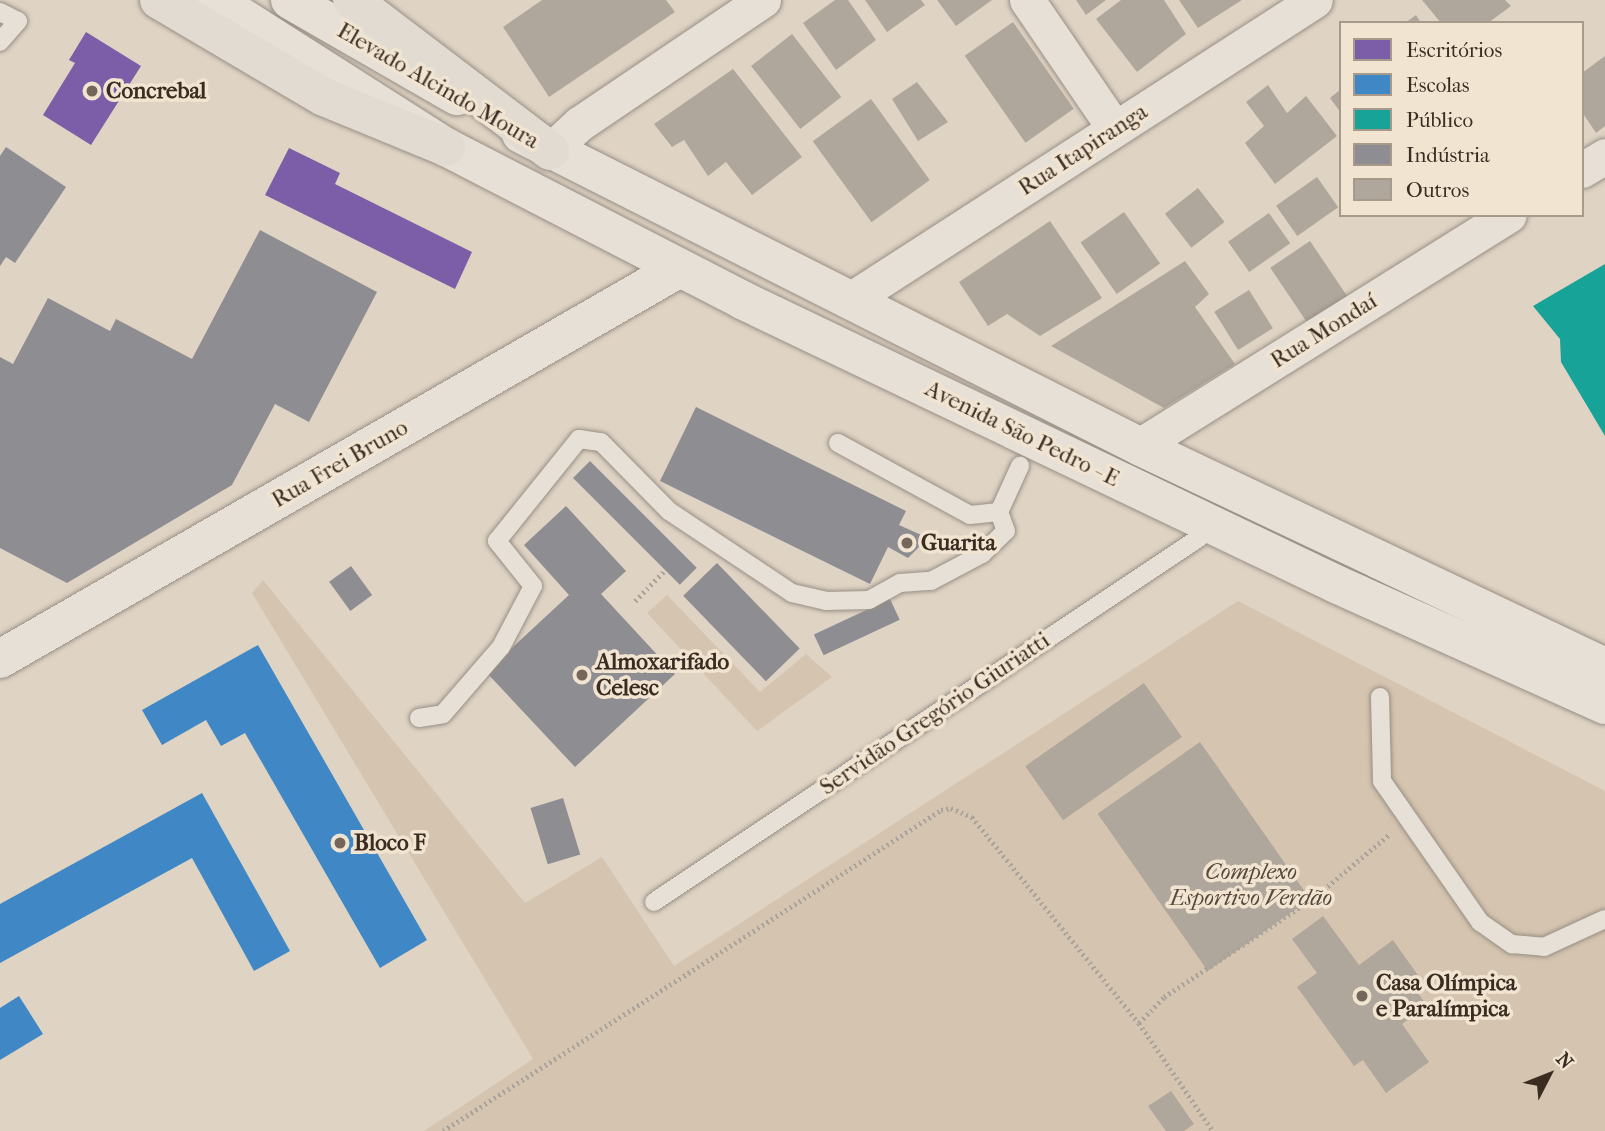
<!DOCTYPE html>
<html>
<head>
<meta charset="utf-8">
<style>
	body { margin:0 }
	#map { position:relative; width:1605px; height:1131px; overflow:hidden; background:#dfd3c3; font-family:"IM FELL French Canon",serif }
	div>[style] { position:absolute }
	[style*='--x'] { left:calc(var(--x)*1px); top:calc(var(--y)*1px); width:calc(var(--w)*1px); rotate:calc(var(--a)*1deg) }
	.green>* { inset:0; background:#d5c4af }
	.offices>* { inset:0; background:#7b5ea7 }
	.schools>* { inset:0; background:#3f88c5 }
	.public>* { inset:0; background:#17a398 }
	.industry>* { inset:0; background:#8d8d92; transform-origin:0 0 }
	.building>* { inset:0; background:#b0a79c; transform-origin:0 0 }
	.path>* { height:4.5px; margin-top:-2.25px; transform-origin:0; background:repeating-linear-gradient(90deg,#a9a39b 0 2px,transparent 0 5.5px) }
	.roads { filter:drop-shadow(0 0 2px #988f85) drop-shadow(0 0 2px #988f85) }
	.service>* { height:18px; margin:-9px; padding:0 9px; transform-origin:9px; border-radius:9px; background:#e6e0d7 }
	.minor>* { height:35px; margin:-17.5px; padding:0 17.5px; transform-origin:17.5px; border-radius:17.5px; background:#e6e0d7 }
	.tertiary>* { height:38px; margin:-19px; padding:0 19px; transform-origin:19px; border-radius:19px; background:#e6e0d7 }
	.secondary>* { height:38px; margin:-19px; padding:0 19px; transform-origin:19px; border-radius:19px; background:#e6e0d7 }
	.trunk>* { height:38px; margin:-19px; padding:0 19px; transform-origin:19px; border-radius:19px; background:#e1dbd1 }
	.dots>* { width:19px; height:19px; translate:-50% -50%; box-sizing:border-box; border:4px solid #f1e4d1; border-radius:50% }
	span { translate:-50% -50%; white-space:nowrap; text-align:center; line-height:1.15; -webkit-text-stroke:7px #f1e4d1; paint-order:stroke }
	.street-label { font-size:23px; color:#3b2c22 }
	.poi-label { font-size:23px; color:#3b2c22; font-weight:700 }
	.left { translate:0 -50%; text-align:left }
	.park-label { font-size:23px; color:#58483b; font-style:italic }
	.legend { position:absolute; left:1339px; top:21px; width:245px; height:196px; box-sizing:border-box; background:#f1e4d1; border:2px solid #a89a8b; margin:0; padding:9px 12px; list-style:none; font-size:21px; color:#3b2c22 }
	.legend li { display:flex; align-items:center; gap:14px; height:35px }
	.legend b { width:35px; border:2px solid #a89a8b }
	.north { position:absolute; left:1514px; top:1040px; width:70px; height:70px; -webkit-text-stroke:5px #f1e4d1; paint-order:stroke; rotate:48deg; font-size:19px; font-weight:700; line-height:28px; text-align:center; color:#3b2c22 }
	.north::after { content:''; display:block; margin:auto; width:24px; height:32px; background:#3b2c22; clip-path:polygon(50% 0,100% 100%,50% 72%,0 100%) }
</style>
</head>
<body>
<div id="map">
	<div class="green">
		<div style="clip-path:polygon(263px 580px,525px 903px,602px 857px,674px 966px,1238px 601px,1605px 791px,1605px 1131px,424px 1131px,533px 1059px,252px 593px)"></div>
		<div style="clip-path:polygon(667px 595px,760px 692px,806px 654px,832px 677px,757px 731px,647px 613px)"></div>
	</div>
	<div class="offices">
		<div style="clip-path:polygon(86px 32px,141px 66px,91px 145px,43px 115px,75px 63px,69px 60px)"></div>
		<div style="clip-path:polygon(289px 148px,340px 173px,335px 184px,472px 252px,455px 289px,265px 195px)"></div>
	</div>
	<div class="schools">
		<div style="clip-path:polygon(258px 645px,427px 940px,380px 968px,245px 733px,221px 746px,206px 720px,162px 745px,142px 710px)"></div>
		<div style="clip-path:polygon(202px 793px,290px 951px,254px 971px,192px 858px,0 963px,0 904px)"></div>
		<div style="clip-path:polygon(19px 996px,43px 1034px,0 1060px,0 1008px)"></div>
	</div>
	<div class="public">
		<div style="clip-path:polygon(1605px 264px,1605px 436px,1561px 362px,1560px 339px,1533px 306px)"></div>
	</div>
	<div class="industry">
		<div style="clip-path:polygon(6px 147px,66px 187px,15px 263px,6px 257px,0 266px,0 156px)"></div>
		<div style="clip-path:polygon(260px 230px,377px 292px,309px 422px,275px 404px,232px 485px,67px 583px,0 548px,0 357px,13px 364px,48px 298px,110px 331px,116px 319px,192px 359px)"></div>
		<div style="clip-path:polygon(696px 407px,906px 511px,899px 525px,928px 538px,908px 558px,888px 547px,870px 584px,660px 481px)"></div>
		<div style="left:590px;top:461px;width:151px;height:24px;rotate:45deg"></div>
		<div style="clip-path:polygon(566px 506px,626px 571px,601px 594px,675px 674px,575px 767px,486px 672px,569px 595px,524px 545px)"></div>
		<div style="left:717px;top:563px;width:119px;height:47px;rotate:46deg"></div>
		<div style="left:351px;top:566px;width:36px;height:27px;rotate:54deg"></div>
		<div style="left:890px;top:599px;width:23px;height:84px;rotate:65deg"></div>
		<div style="left:563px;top:798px;width:59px;height:34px;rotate:73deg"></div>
	</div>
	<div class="building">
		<div style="clip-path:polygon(542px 0,666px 0,675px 12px,549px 97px,503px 27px)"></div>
		<div style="clip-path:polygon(835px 0,848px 0,876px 40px,836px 70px,803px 23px)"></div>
		<div style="clip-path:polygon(865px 0,921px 0,925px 5px,887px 32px)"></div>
		<div style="clip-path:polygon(937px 0,992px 0,956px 26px)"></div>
		<div style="clip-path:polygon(1076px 0,1106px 0,1086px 15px)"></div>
		<div style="clip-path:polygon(1121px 0,1164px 0,1186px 34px,1137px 72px,1096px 19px)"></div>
		<div style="clip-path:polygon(1179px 0,1242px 0,1198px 28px)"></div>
		<div style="clip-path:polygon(1422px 0,1505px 0,1511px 6px,1488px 23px,1441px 23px)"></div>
		<div style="clip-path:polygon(1416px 15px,1421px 23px,1405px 23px)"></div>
		<div style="left:1013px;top:22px;width:106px;height:59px;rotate:55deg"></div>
		<div style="left:792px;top:34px;width:80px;height:52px;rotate:52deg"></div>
		<div style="clip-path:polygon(1605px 56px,1605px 126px,1596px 133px,1582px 112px,1582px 73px)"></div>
		<div style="clip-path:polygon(733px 69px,802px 157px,752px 195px,726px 162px,708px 176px,684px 140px,672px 147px,654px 124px)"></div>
		<div style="clip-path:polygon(917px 82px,948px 122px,918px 141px,892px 99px)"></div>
		<div style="clip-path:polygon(1268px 85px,1287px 113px,1306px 96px,1337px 136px,1275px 184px,1245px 143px,1264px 126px,1246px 102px)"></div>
		<div style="clip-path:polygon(1341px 89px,1341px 113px,1330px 98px)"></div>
		<div style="left:871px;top:99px;width:100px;height:72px;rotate:54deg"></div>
		<div style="left:1317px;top:177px;width:37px;height:50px;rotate:55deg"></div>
		<div style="left:1198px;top:188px;width:43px;height:42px;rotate:52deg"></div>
		<div style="left:1124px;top:212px;width:63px;height:53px;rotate:55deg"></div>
		<div style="left:1269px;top:213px;width:37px;height:50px;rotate:55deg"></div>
		<div style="clip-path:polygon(1050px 221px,1102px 298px,1040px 336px,1007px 314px,988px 326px,959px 282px)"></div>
		<div style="left:1310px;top:241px;width:66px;height:48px;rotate:56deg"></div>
		<div style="clip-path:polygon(1185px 261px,1209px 294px,1195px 307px,1235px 364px,1164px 408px,1051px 346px)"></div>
		<div style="left:1249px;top:290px;width:45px;height:41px;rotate:58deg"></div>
		<div style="left:1144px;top:683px;width:66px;height:145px;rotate:55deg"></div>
		<div style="left:1200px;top:742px;width:192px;height:125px;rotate:55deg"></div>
		<div style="clip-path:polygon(1323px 916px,1359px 965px,1393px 940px,1422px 981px,1414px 987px,1427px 1006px,1402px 1024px,1429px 1062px,1386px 1093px,1363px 1060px,1354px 1066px,1297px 987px,1317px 973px,1292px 939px)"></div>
		<div style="clip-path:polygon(1171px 1091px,1194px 1124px,1184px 1131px,1166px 1131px,1148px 1106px)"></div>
	</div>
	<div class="path">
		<div style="--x:635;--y:601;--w:43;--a:-45.9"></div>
		<div style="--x:1139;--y:1023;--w:36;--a:-46"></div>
		<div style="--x:1164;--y:997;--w:181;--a:-33.5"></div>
		<div style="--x:1315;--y:897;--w:99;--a:-40.1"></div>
		<div style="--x:443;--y:1131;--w:592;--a:-32.8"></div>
		<div style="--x:941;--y:810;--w:10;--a:-11"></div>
		<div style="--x:951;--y:808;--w:23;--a:23"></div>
		<div style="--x:972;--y:817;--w:265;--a:51"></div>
		<div style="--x:1139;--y:1023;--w:131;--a:55.6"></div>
	</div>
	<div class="roads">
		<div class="service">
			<div style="--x:0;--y:12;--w:20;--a:27"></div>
			<div style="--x:18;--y:21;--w:28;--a:131"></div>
			<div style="--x:838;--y:443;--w:150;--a:28.6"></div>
			<div style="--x:970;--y:515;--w:29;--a:-6"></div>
			<div style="--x:1380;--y:697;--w:84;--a:88.6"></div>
			<div style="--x:1382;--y:781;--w:172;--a:55.2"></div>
			<div style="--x:1480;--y:922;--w:39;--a:35"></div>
			<div style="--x:1512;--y:944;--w:32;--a:5"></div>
			<div style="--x:1544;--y:947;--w:67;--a:-24.7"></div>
			<div style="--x:419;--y:718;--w:24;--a:-9"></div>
			<div style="--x:443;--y:714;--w:89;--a:-49.1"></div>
			<div style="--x:501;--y:647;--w:69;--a:-62.3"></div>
			<div style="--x:533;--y:586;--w:58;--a:-128.7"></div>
			<div style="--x:497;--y:541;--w:131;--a:-51.2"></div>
			<div style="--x:579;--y:439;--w:22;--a:8"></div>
			<div style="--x:601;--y:442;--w:97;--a:45.4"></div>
			<div style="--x:669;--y:511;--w:148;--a:33.7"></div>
			<div style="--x:792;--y:593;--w:35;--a:13"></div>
			<div style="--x:826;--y:601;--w:43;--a:-1.3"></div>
			<div style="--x:869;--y:600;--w:35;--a:-29"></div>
			<div style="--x:900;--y:583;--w:31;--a:-4"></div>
			<div style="--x:931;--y:581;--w:58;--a:-27.9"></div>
			<div style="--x:982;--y:554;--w:33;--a:-44"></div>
			<div style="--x:1006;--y:531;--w:20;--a:-110"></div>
			<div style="--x:999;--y:512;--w:51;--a:-65.5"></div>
			<div style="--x:654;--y:902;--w:675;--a:-33.76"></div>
		</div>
		<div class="minor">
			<div style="--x:1027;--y:0;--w:156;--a:55.7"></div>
			<div style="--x:550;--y:151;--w:40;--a:-43"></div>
			<div style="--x:579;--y:124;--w:222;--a:-34"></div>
			<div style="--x:1582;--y:170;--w:27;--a:-31"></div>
			<div style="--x:850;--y:300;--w:553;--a:-32.83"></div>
			<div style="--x:1139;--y:446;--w:436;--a:-32"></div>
		</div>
		<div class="tertiary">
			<div style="--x:0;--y:659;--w:784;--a:-29.9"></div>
		</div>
		<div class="secondary">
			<div style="--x:215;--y:0;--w:274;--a:32.5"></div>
			<div style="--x:446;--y:147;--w:333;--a:27.3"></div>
			<div style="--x:742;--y:300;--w:661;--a:25.56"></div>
			<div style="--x:1338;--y:585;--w:293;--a:24.2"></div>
			<div style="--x:290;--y:0;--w:193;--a:29.9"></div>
			<div style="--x:521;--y:134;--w:692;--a:26.79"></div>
			<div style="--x:1139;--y:446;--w:516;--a:25.37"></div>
		</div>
		<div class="trunk">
			<div style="--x:159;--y:0;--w:191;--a:30.5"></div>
			<div style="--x:324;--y:97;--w:132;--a:22.3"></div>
			<div style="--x:352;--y:0;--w:249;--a:37.3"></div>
		</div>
	</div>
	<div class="dots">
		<div style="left:92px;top:91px;background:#74665a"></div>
		<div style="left:907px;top:543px;background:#74665a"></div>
		<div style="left:582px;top:675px;background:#74665a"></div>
		<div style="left:340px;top:843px;background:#74665a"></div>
		<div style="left:1362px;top:996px;background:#74665a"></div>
	</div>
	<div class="street-label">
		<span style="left:438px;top:86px;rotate:30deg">Elevado Alcindo Moura</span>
		<span style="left:1083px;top:150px;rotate:-33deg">Rua Itapiranga</span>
		<span style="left:1324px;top:331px;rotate:-32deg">Rua Mondaí</span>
		<span style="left:1022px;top:434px;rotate:26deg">Avenida São Pedro - E</span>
		<span style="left:340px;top:464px;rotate:-30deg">Rua Frei Bruno</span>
		<span style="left:935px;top:714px;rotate:-34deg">Servidão Gregório Giuriatti</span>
	</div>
	<div class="poi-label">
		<span class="left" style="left:106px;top:91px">Concrebal</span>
		<span class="left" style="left:921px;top:543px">Guarita</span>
		<span class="left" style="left:596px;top:675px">Almoxarifado<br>Celesc</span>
		<span class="left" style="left:354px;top:843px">Bloco F</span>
		<span class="left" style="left:1376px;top:996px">Casa Olímpica<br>e Paralímpica</span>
	</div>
	<div class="park-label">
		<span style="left:1251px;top:885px">Complexo<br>Esportivo Verdão</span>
	</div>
	<ul class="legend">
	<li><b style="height:19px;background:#7b5ea7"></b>Escritórios</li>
	<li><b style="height:19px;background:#3f88c5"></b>Escolas</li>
	<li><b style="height:19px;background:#17a398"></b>Público</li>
	<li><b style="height:19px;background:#8d8d92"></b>Indústria</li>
	<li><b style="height:19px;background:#b0a79c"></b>Outros</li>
	</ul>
	<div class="north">N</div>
</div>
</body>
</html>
